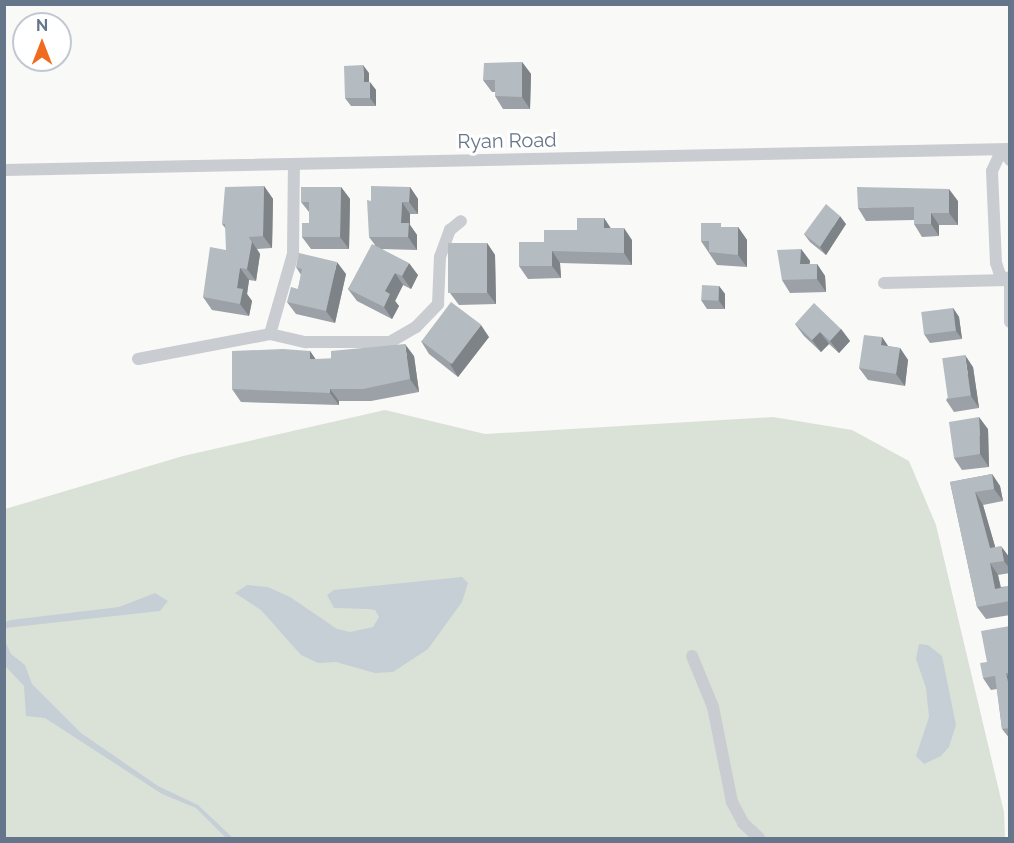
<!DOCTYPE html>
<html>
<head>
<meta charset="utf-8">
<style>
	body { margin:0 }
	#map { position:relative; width:1014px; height:843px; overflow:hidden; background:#f9f9f7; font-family:Raleway,sans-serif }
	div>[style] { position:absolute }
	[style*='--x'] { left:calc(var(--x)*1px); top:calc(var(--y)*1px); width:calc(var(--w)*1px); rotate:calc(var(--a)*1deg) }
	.green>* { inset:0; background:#dae2d7 }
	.water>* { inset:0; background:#c5cfd5 }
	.street>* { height:12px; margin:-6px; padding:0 6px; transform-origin:6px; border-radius:6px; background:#c9ccd0 }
	.wall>* { inset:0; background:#9ba1a6 }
	.shaded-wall>* { inset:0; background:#7e8387 }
	.building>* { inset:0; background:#b4bbc1; transform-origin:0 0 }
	span { translate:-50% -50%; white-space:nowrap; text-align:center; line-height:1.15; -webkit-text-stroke:6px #fff; paint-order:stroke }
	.street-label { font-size:20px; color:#66768a }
	.frame { position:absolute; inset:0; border:6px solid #66768a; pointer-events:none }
	.north { position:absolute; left:12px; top:12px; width:60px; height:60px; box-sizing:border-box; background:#fff; border:2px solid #c2c8d0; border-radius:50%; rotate:0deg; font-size:16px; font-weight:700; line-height:24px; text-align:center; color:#66768a }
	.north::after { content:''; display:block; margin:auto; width:21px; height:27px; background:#f06b20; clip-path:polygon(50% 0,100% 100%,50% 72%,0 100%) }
</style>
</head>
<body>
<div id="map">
	<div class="green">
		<div style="clip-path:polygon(385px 410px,485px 434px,773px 417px,852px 430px,909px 461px,936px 525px,1004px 812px,1005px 838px,5px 838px,5px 509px,183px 456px)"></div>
	</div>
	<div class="water">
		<div style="clip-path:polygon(462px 577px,468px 583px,462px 602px,428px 649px,393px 672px,375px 673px,336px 662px,318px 663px,301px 655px,261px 610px,235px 593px,247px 585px,268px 587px,290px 597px,337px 629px,350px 632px,373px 627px,379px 617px,375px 610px,368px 609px,334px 608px,327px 595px,334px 590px)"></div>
		<div style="clip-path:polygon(155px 593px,168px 601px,160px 611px,5px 628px,5px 622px,11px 620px,119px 607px)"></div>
		<div style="clip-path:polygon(4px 639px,11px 654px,25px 665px,32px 684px,81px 733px,158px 786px,198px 805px,233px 838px,226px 838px,196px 808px,162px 794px,45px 718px,26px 716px,24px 686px,5px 666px)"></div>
		<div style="clip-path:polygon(919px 644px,928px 645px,942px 656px,956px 725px,949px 747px,941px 756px,924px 764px,916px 756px,929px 717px,926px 688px,916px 659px)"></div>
	</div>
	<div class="street">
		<div style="--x:4;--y:170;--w:1006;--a:-1.2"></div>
		<div style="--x:1010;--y:277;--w:45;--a:90"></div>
		<div style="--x:1007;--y:280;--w:9;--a:-144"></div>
		<div style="--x:1000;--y:275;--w:13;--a:-108"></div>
		<div style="--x:996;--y:263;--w:92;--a:-92.5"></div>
		<div style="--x:992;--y:171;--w:23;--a:-65"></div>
		<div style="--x:1002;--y:150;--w:13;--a:51"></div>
		<div style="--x:884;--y:283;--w:124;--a:-1.4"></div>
		<div style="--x:270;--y:334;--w:83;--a:-74"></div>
		<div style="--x:293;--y:254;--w:90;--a:-89.4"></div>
		<div style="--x:138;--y:359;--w:134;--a:-10.7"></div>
		<div style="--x:270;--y:334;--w:37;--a:13"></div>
		<div style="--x:306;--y:342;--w:84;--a:0"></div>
		<div style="--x:390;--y:342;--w:30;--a:-30"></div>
		<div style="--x:416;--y:327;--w:32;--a:-46"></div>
		<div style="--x:438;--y:304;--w:47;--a:-87.6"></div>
		<div style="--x:440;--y:257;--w:29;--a:-70"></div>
		<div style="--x:450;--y:230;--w:14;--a:-39"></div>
		<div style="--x:692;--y:656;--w:55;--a:67.6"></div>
		<div style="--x:713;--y:707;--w:97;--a:78.7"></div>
		<div style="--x:732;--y:802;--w:24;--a:62"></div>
		<div style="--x:743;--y:823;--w:22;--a:43"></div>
	</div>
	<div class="wall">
		<div style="clip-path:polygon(522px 62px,531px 74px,530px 109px,503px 109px,495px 96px,495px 92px,492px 92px,483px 80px)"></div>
		<div style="clip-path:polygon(369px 73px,369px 82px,376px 90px,376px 106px,351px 106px,345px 98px)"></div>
		<div style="clip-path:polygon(264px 186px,273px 199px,272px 248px,257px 249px,260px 254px,256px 281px,249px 280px,247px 294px,252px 301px,249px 316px,212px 310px,203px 297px,226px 250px,226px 229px,222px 224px)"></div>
		<div style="clip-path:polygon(341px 187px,350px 199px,349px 249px,311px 249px,302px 237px,309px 223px,309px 212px,301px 202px)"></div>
		<div style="clip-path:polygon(410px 187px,418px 199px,418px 214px,410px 214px,410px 225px,417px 235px,417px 250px,382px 249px,418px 275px,411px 289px,403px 285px,395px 301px,399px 306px,392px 319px,357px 301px,348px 289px,375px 245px,369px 237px,371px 201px)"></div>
		<div style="clip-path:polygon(958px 201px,958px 225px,939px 225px,939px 236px,922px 237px,914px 224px,914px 220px,866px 221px,858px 208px)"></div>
		<div style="clip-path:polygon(604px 218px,610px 228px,632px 240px,632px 265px,560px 263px,561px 278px,528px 279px,519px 266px,544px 242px,577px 230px)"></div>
		<div style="clip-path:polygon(846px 224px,826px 255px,810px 242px,804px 234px)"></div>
		<div style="clip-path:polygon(724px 227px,738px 227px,747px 240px,747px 267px,717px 265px,701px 241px)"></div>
		<div style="clip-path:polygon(487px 243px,495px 255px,496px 304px,459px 305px,450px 293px)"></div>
		<div style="clip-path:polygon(801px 249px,810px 261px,809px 264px,817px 264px,825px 276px,826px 292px,790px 293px,782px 280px)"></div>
		<div style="clip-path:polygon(296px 267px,346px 274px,335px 323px,296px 314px,287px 302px,298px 289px,301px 275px)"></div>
		<div style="clip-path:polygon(719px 286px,725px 294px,725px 309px,707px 309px,701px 300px)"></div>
		<div style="clip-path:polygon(953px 308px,959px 317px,962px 339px,930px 343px,924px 334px)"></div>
		<div style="clip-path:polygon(795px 324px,841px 329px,850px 341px,839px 353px,829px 344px,821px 352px,804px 336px)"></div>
		<div style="clip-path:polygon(489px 337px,458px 377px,429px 354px,421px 341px)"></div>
		<div style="clip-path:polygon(882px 337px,888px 346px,900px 348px,908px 360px,905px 386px,868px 380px,859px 368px)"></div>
		<div style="clip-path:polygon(310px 351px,315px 359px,414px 356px,419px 392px,371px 401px,339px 401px,339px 405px,241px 402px,232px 389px)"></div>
		<div style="clip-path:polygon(973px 367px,979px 408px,954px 412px,946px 400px)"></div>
		<div style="clip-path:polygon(988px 429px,989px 467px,962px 470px,954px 458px)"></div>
		<div style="clip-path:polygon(992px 474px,1000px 486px,1003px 501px,983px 505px,995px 547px,1010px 558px,1010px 573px,998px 575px,1001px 587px,1010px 586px,1010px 615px,986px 619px,977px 607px,950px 482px)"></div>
		<div style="clip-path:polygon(1010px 626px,1010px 739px,1002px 729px,997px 689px,991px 690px,983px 678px,987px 662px)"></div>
	</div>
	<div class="shaded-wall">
		<div style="clip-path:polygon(522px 62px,531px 74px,530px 109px,522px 97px)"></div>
		<div style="clip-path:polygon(363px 65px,369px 73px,369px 90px,364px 82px)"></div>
		<div style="clip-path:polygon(370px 82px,376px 90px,376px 106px,370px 98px)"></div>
		<div style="clip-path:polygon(264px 186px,273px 199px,272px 248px,263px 236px)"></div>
		<div style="clip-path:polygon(341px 187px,350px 199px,349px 249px,340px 237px)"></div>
		<div style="clip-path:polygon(410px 187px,418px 199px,418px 214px,409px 202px)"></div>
		<div style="clip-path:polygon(949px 189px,958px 201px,958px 225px,949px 213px)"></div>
		<div style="clip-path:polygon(402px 202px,410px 214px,410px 225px,417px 235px,417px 250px,408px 237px,401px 223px)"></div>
		<div style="clip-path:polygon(931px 213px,939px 225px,939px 236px,931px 224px)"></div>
		<div style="clip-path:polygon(840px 216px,846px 224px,826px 255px,820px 247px)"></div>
		<div style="clip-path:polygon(604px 218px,612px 230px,604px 228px)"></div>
		<div style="clip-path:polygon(738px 227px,747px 240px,747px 267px,738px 255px)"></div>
		<div style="clip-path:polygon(624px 228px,632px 240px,632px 265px,624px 253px)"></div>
		<div style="clip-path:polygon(249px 237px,260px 254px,256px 281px,247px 269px)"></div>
		<div style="clip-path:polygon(487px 243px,495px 255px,496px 304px,487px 292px)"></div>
		<div style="clip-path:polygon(801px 249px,810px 261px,808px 277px,800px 264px)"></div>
		<div style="clip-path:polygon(552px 251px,560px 263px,561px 278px,552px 266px)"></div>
		<div style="clip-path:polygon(337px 262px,346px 274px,335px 323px,326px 311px)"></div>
		<div style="clip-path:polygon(409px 263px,418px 275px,411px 289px,402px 276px)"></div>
		<div style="clip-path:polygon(817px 264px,825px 276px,826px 292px,817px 279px)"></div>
		<div style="clip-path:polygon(240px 268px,249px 280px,247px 294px,252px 301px,249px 316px,240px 304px,237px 288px)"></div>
		<div style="clip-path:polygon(395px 273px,403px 285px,395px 301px,399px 306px,392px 319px,384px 307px,385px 291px)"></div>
		<div style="clip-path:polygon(719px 286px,725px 294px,725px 309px,719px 301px)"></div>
		<div style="clip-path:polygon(953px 308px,959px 317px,962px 339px,956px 331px)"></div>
		<div style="clip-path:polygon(481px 325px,489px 337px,458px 377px,450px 364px)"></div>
		<div style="clip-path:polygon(841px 329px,850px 341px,839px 353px,830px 341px)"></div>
		<div style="clip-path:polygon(820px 332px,829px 344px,821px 352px,812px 340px)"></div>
		<div style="clip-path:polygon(882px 337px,890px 349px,881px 345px)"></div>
		<div style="clip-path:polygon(405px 344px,414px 356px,419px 392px,410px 379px)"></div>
		<div style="clip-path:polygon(900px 348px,908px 360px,905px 386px,896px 374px)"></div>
		<div style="clip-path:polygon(310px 351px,319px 364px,310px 359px)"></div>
		<div style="clip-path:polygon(965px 355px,973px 367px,979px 408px,971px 396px)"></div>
		<div style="clip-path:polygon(330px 389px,339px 401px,339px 405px,330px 393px)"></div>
		<div style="clip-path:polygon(979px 417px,988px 429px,989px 467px,980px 454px)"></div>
		<div style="clip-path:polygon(992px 474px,1000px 486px,1003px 501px,994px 489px)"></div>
		<div style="clip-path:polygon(975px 492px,983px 505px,999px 560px,990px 548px)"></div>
		<div style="clip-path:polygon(1001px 546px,1010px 558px,1010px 569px,1004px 561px)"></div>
		<div style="clip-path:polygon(990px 563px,998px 575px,1003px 601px,995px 589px)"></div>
		<div style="clip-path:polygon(1006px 673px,1010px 679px,1010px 691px)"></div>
	</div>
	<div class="building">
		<div style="clip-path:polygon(522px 62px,522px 97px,495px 96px,495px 80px,483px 80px,484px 63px)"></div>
		<div style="clip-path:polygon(363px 65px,364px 82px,370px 82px,370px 98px,345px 98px,344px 66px)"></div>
		<div style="clip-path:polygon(264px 186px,263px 236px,249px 237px,252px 242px,247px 269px,240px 268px,237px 288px,243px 289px,240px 304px,203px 297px,210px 247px,226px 250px,225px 224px,222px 224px,225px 187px)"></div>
		<div style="clip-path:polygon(371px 186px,410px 187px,409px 202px,402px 202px,401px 223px,409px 223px,408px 237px,369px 237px,367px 200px,371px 201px)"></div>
		<div style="clip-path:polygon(301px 187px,341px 187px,340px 237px,302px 237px,302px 223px,309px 223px,309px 202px,301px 202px)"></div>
		<div style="clip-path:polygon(857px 187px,949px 189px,949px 213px,931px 213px,931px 224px,914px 224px,914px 207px,858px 208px)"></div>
		<div style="clip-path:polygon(826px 204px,840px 216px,820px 247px,804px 234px)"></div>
		<div style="clip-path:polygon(577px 218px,604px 218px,604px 228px,624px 228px,624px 253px,552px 251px,552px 266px,519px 266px,519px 242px,544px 242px,544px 230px,577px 230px)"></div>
		<div style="clip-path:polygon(701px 223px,721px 223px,721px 227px,738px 227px,738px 255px,709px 252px,709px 241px,701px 241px)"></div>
		<div style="left:448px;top:243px;width:39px;height:50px"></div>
		<div style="clip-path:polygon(372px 244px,409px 263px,402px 276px,395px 273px,385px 291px,390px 294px,384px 307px,348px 289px)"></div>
		<div style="clip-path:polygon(801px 249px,800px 264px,817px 264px,817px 279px,782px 280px,777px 250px)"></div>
		<div style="clip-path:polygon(299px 253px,337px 262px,326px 311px,287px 302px,291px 287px,298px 289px,302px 269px,296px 267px)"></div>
		<div style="left:702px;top:285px;width:17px;height:15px;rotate:3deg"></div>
		<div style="left:451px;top:302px;width:38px;height:49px;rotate:37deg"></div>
		<div style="clip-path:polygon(814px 303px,841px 329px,830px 341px,820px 332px,812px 340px,795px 324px)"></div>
		<div style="left:953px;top:308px;width:23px;height:32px;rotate:83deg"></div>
		<div style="clip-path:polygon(864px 335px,882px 337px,881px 345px,900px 348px,896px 374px,859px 368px)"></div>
		<div style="clip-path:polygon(405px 344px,410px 379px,363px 389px,330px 389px,330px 393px,232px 389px,232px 351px,283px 349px,310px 351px,310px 359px,331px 359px,331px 351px)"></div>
		<div style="left:965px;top:355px;width:41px;height:23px;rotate:82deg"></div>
		<div style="clip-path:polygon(979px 417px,980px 454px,954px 458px,949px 422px)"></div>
		<div style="clip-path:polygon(992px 474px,994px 489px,975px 492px,990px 548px,1001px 546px,1004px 561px,990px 563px,995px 589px,1010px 586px,1010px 601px,977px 607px,950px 482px)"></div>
		<div style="clip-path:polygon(1010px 626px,1010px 673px,1006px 673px,1010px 691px,1010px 728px,1002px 729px,995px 676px,983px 678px,980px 663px,987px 662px,981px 631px)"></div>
	</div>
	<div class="street-label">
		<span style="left:507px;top:141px;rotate:-1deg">Ryan Road</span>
	</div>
	<div class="frame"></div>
	<div class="north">N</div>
</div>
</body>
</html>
